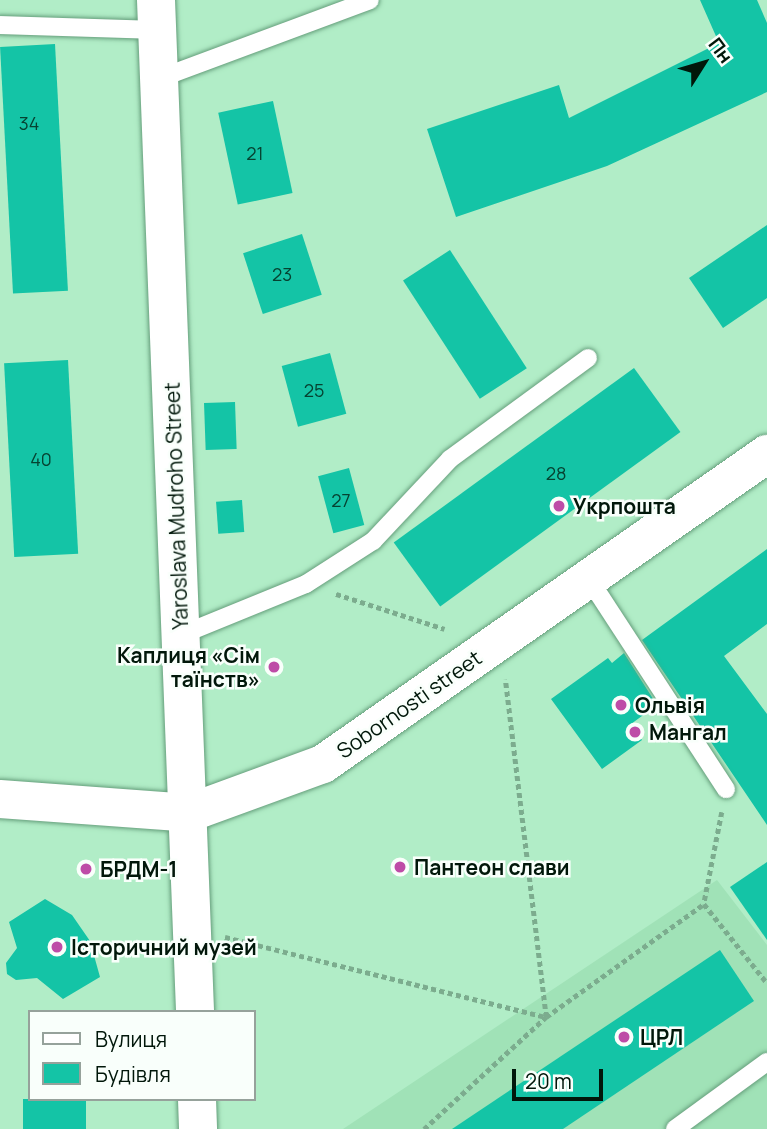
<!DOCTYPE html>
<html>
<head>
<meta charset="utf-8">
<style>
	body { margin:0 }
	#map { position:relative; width:767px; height:1129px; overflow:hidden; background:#b1edc7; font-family:Manrope,sans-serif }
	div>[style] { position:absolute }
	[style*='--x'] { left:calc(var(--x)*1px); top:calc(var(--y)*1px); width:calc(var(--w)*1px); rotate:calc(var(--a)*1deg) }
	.built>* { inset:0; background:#a0e2b7 }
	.building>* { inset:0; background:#14c4a6; transform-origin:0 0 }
	.path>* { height:4.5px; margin-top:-2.25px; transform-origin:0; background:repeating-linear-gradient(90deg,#7cac8e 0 5px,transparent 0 8.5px) }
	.roads { filter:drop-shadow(0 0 2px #659e7b) drop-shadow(0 0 2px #659e7b) }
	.lane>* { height:18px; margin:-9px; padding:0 9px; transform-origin:9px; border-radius:9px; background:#fff }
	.secondary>* { height:38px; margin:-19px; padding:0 19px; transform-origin:19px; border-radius:19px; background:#fff }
	.dots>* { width:19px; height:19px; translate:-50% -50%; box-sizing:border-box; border:4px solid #f9fffb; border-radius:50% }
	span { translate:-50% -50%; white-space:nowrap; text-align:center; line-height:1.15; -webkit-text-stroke:5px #f9fffb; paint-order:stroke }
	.number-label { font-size:18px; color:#064231 }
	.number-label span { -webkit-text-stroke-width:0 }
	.street-label { font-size:21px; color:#01170a }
	.poi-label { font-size:21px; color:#01170a; font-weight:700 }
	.left { translate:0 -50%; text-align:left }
	.right { translate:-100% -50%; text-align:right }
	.legend { position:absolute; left:28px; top:1010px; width:228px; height:91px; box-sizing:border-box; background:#f9fffb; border:2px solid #96a29b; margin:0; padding:9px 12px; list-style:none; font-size:21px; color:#01170a }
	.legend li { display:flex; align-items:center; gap:14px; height:35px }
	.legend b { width:35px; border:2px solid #96a29b }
	.north { position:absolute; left:669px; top:28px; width:70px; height:70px; -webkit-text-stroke:5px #f9fffb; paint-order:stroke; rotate:53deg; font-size:19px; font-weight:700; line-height:28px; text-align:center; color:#01170a }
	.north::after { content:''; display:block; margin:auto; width:24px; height:32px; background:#01170a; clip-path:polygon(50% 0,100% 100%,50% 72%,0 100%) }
	.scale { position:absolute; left:512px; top:1069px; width:91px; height:32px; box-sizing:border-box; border:4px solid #01170a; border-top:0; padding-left:9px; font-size:21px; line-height:24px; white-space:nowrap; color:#01170a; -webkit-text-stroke:5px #f9fffb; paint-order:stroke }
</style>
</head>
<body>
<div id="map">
	<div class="built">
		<div style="clip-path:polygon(717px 880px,767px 945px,767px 1129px,343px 1129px)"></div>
	</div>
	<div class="building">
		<div style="clip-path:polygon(700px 0,757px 0,767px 23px,767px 92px,607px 166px,456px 217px,427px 129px,559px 85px,569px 118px,719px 43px)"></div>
		<div style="left:55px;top:44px;width:247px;height:55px;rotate:87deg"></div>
		<div style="left:273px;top:101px;width:94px;height:56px;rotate:78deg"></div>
		<div style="clip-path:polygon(767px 225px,767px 298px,723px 328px,689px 278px)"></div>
		<div style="left:302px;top:234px;width:64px;height:62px;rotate:72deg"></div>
		<div style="left:450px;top:250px;width:141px;height:56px;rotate:57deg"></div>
		<div style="left:330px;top:353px;width:63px;height:50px;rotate:75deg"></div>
		<div style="left:68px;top:360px;width:194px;height:64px;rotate:87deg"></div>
		<div style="left:634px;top:368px;width:79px;height:297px;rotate:54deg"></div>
		<div style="left:235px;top:402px;width:47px;height:31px;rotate:88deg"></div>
		<div style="left:349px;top:468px;width:59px;height:32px;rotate:75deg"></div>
		<div style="left:242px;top:500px;width:32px;height:26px;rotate:86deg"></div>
		<div style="clip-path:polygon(767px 549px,767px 624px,724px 656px,767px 714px,767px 825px,642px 640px)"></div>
		<div style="clip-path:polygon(624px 653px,657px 705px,631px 724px,642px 740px,602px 769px,551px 699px,608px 658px,612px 663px)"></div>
		<div style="clip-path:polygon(767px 862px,767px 940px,730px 887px)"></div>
		<div style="clip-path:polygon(45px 899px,72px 915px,90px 941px,100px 977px,63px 999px,37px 978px,16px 980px,7px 974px,6px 963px,17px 948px,9px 922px)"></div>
		<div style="clip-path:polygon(720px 950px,754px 1001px,563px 1129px,452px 1129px)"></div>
		<div style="left:23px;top:1099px;width:63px;height:30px"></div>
	</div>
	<div class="path">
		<div style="--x:336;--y:594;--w:114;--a:17.8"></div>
		<div style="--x:722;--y:812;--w:94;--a:101.1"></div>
		<div style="--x:704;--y:904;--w:101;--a:51.4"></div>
		<div style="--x:225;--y:937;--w:331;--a:14"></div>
		<div style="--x:546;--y:1017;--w:194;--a:-35.6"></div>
		<div style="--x:424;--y:1129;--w:166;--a:-42.6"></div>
		<div style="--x:546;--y:1017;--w:340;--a:-96.9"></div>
	</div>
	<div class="roads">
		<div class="lane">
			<div style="--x:0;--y:25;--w:157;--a:1.8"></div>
			<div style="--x:158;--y:79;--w:226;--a:-20.4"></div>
			<div style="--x:589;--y:579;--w:251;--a:56.9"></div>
			<div style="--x:181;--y:635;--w:135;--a:-22.2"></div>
			<div style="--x:306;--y:584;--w:80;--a:-32.7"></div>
			<div style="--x:373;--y:541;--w:112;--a:-46.8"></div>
			<div style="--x:450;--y:459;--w:171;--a:-36.2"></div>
			<div style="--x:675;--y:1129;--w:114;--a:-36.1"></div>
		</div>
		<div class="secondary">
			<div style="--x:156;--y:0;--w:1013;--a:87.79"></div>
			<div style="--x:0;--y:799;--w:190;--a:4.2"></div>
			<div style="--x:189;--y:813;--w:143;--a:-20.1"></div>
			<div style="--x:323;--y:764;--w:542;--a:-34.92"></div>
			<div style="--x:197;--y:1099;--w:30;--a:88"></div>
		</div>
	</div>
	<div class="dots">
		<div style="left:559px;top:506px;background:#be4ca7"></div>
		<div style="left:274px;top:667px;background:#be4ca7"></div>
		<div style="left:621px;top:705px;background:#be4ca7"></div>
		<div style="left:635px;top:732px;background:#be4ca7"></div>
		<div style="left:400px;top:867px;background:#be4ca7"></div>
		<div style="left:86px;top:869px;background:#be4ca7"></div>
		<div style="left:57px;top:947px;background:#be4ca7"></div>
		<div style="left:624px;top:1037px;background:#be4ca7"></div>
	</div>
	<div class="number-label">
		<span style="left:29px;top:123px">34</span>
		<span style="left:255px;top:153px">21</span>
		<span style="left:282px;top:274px">23</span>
		<span style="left:314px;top:390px">25</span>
		<span style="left:41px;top:459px">40</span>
		<span style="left:556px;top:473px">28</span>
		<span style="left:341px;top:500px">27</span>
	</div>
	<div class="street-label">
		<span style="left:176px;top:506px;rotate:-92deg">Yaroslava Mudroho Street</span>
		<span style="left:409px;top:704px;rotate:-35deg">Sobornosti street</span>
	</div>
	<div class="poi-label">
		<span class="left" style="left:573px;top:506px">Укрпошта</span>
		<span class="right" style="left:260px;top:667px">Каплиця «Сім<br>таїнств»</span>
		<span class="left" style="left:635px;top:705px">Ольвія</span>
		<span class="left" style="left:649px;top:732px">Мангал</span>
		<span class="left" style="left:414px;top:867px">Пантеон слави</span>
		<span class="left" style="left:100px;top:869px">БРДМ-1</span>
		<span class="left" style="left:71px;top:947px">Історичний музей</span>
		<span class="left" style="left:640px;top:1037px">ЦРЛ</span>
	</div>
	<ul class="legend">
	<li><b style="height:9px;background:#fff"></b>Вулиця</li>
	<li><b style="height:19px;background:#14c4a6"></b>Будівля</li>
	</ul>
	<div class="north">Пн</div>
	<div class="scale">20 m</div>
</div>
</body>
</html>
